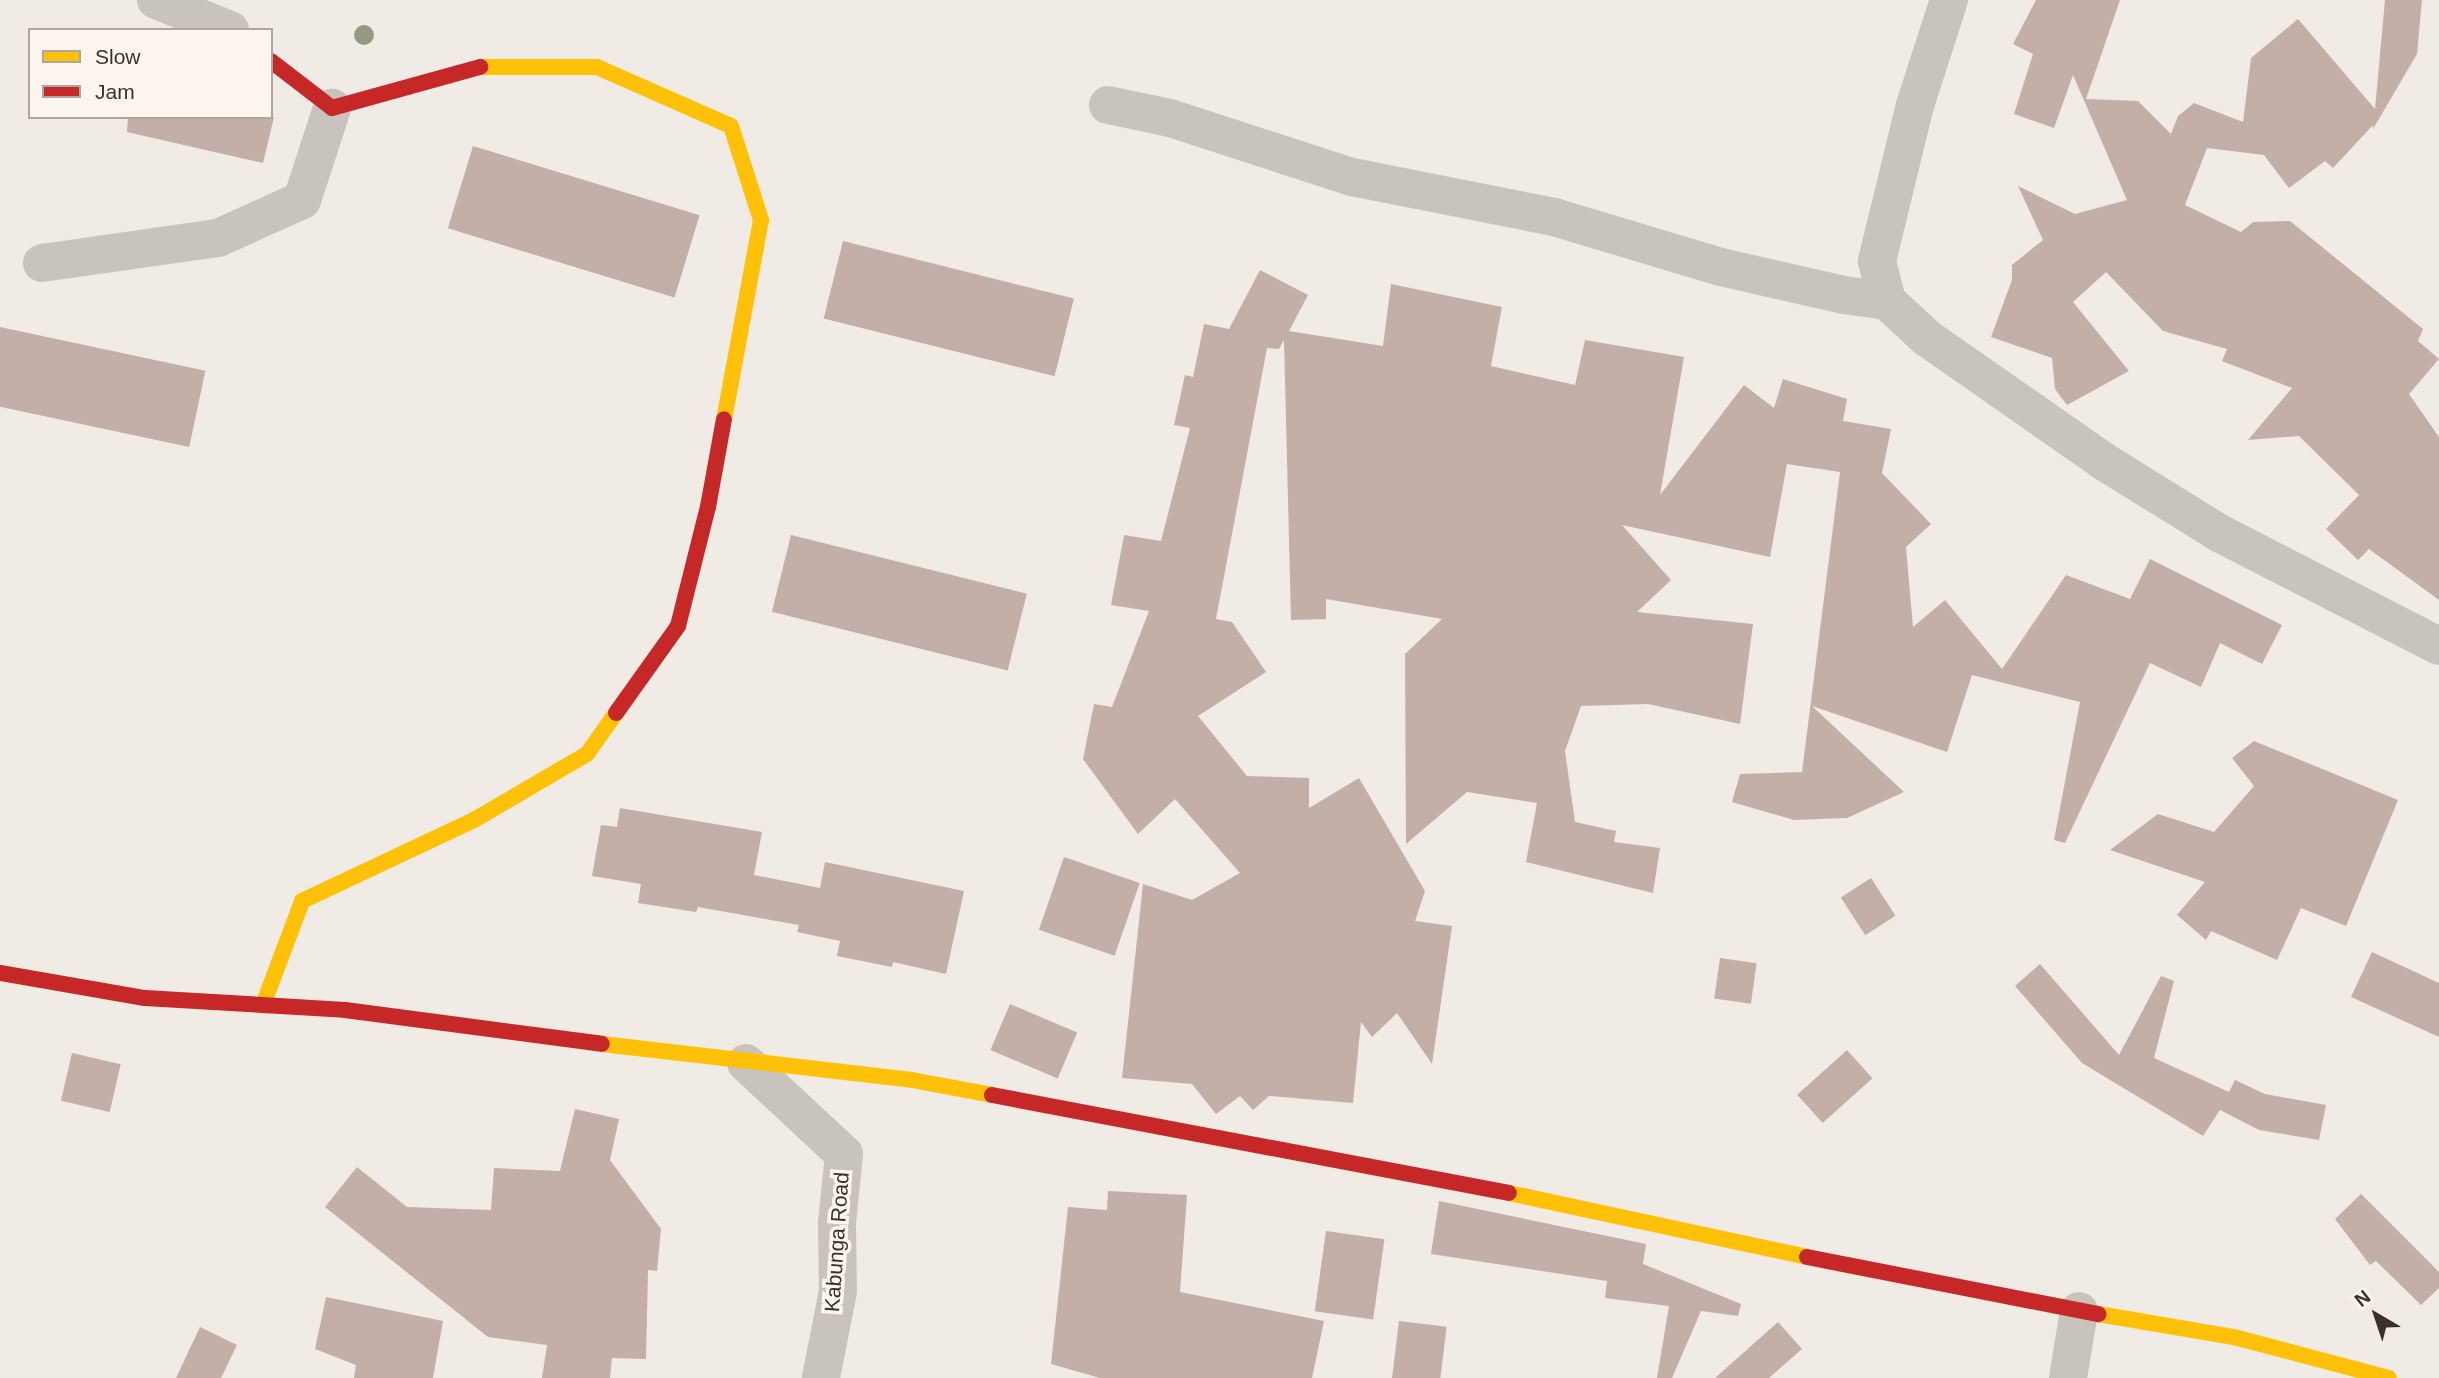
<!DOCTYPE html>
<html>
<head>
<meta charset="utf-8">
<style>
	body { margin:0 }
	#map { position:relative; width:2439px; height:1378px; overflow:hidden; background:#f0ebe5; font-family:Arial,sans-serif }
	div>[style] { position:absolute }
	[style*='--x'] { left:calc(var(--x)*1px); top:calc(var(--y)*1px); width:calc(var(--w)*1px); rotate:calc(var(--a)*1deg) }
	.building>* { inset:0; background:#c3afa7; transform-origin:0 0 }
	.street>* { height:38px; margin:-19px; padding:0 19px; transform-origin:19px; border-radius:19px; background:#c9c3be }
	.slow>* { height:16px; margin:-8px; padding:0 8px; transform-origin:8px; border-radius:8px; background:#ffc107 }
	.jam>* { height:16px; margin:-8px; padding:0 8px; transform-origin:8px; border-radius:8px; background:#c62828 }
	.trees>* { width:20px; height:20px; margin:-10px; border-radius:50%; background:#959b80 }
	span { translate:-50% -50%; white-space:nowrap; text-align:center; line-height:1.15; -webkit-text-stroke:7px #fbf5ee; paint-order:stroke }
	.street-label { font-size:21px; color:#3b302b }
	.legend { position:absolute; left:28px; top:28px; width:245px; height:91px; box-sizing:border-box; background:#fbf5ee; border:2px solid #aea6a0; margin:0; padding:9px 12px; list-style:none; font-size:21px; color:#3b302b }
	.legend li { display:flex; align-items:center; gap:14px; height:35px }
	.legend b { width:35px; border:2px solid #aea6a0 }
	.north { position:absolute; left:2341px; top:1280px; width:70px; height:70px; -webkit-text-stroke:5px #fbf5ee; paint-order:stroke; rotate:321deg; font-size:19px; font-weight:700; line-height:28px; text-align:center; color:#3b302b }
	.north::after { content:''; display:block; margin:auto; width:24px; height:32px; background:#3b302b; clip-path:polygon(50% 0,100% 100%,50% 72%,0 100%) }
</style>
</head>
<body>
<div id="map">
	<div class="building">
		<div style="clip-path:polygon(2036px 0,2120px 0,2086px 99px,2138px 101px,2171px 134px,2178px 116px,2194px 103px,2243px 122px,2251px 58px,2298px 19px,2375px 109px,2385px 0,2422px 0,2417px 54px,2373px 129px,2373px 125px,2333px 168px,2325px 161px,2289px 188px,2264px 155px,2207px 148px,2185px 205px,2241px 232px,2253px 222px,2290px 221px,2423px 329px,2418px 341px,2439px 359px,2409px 394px,2439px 437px,2439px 600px,2369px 549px,2358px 560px,2326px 529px,2359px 495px,2299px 436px,2248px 440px,2292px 388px,2222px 361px,2227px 349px,2163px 331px,2106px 272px,2073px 302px,2129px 371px,2067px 405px,2055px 389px,2052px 358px,1991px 337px,2012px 280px,2012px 265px,2043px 240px,2018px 186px,2075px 214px,2127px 200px,2073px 75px,2054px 128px,2014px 114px,2033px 54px,2013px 44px)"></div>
		<div style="clip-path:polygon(128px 117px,274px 117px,263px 163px,127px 132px)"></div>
		<div style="left:473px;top:146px;width:237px;height:86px;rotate:17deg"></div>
		<div style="left:843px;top:241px;width:238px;height:80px;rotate:14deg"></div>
		<div style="clip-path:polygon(1260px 270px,1308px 295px,1289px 331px,1383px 346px,1391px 284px,1502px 307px,1491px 366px,1575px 385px,1585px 340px,1684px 357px,1660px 495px,1744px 385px,1774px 408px,1783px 379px,1847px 399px,1843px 421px,1891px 429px,1882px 473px,1931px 524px,1906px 547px,1913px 627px,1945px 600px,2002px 669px,2066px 575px,2130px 599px,2150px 559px,2282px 625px,2262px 664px,2220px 643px,2201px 687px,2150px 663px,2065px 843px,2054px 840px,2080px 702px,1972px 675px,1947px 752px,1812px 706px,1904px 792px,1847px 818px,1794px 820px,1732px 802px,1740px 774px,1802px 772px,1840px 472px,1787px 464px,1770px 557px,1622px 525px,1671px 580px,1637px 612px,1753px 624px,1740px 724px,1648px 704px,1581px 706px,1565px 751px,1575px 822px,1616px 831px,1614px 842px,1660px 848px,1653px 893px,1526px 862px,1537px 803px,1467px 792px,1406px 844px,1405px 654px,1442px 619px,1326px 599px,1326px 619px,1291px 620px,1284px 340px,1279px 349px,1267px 348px,1216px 619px,1232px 622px,1266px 672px,1198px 716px,1247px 776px,1309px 778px,1309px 808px,1359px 778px,1425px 891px,1415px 921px,1452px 926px,1432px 1064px,1397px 1013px,1372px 1037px,1361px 1022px,1353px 1103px,1269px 1096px,1253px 1110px,1240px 1096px,1216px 1114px,1192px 1084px,1122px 1078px,1143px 884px,1192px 900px,1240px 873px,1175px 799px,1138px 834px,1083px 759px,1094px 704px,1112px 707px,1149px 611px,1111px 605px,1124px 535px,1161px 541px,1190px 428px,1174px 425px,1185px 375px,1193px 377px,1204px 324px,1229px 329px)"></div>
		<div style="left:0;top:327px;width:210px;height:78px;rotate:12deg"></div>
		<div style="left:791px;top:535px;width:243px;height:79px;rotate:14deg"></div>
		<div style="clip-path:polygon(2254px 741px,2398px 800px,2346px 926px,2301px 908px,2277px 960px,2211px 931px,2206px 940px,2177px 915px,2205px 882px,2110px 850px,2158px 814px,2214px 832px,2254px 786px,2232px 758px)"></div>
		<div style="clip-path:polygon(620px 808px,762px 832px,754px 875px,820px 888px,825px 862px,964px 891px,946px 974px,893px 962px,892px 967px,837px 956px,840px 941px,797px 932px,799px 925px,698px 907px,696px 912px,638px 903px,641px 884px,592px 876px,601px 825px,617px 827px)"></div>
		<div style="left:1064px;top:857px;width:80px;height:77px;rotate:19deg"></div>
		<div style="left:1871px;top:878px;width:45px;height:36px;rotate:57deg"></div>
		<div style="clip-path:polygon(2372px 952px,2439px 983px,2439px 1037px,2351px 997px)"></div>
		<div style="left:1720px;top:958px;width:37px;height:41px;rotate:8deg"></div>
		<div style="clip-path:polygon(2040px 964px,2119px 1055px,2161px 976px,2174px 981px,2154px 1058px,2229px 1092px,2235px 1080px,2265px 1094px,2326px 1105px,2319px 1140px,2259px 1130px,2220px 1110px,2203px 1136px,2082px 1063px,2015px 986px)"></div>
		<div style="left:1010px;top:1004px;width:73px;height:50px;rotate:23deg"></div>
		<div style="left:1847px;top:1050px;width:38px;height:67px;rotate:48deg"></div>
		<div style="left:72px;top:1053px;width:50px;height:49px;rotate:13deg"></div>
		<div style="clip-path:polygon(575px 1109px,619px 1119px,610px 1160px,661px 1229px,657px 1271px,648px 1270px,646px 1359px,612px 1358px,610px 1378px,542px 1378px,547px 1345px,488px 1337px,325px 1207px,357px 1167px,407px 1207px,491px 1210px,494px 1168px,560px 1171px)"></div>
		<div style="clip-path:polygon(1108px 1191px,1187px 1195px,1180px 1292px,1324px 1321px,1312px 1378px,1100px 1378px,1051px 1364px,1068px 1207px,1107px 1210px)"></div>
		<div style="clip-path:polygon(2361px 1194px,2439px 1272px,2439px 1288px,2421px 1305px,2376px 1261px,2370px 1265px,2335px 1219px)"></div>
		<div style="clip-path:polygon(1439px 1201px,1646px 1244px,1643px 1264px,1741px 1304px,1738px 1316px,1701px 1311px,1672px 1378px,1657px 1378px,1669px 1306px,1605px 1298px,1607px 1281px,1431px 1254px)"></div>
		<div style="left:1326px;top:1231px;width:59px;height:81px;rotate:8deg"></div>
		<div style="clip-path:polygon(326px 1297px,443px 1321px,433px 1378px,354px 1378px,356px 1365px,315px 1349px)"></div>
		<div style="left:1399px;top:1321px;width:48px;height:58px;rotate:7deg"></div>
		<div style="clip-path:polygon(1778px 1322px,1802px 1349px,1769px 1378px,1715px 1378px)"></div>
		<div style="clip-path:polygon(200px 1327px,237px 1345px,221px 1378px,176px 1378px)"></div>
	</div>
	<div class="street">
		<div style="--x:156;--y:0;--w:80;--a:22.1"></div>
		<div style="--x:1949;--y:0;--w:110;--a:107.9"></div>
		<div style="--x:1915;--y:105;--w:161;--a:103.7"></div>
		<div style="--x:1877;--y:261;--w:41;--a:76"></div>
		<div style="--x:1887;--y:301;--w:54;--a:42.8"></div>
		<div style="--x:1927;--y:338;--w:215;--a:34.9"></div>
		<div style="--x:2103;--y:461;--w:137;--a:31.8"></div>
		<div style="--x:2219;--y:533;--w:247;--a:27.2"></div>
		<div style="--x:1108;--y:105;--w:63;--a:11.8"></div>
		<div style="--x:1170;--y:118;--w:191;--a:18"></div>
		<div style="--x:1352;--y:177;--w:206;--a:11.2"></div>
		<div style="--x:1554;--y:217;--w:174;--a:16.7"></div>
		<div style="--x:1721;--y:267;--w:126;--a:12.8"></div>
		<div style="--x:1844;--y:295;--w:43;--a:7.9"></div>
		<div style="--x:42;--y:263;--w:178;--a:-8.1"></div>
		<div style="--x:218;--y:238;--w:92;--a:-24.3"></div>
		<div style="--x:302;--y:200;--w:97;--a:-71.9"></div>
		<div style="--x:746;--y:1063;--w:134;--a:42.9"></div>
		<div style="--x:844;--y:1154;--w:69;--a:95.8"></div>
		<div style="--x:837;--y:1223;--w:68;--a:89.2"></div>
		<div style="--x:838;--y:1291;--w:89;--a:101.1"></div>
		<div style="--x:2068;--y:1378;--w:68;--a:-80.7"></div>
	</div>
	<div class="slow">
		<div style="--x:480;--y:67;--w:117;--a:0"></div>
		<div style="--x:597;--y:67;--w:146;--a:23.8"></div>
		<div style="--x:731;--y:126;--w:99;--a:72.3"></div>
		<div style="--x:761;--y:220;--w:202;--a:100.5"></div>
		<div style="--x:263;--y:1005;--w:111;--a:-69.4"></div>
		<div style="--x:302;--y:901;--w:190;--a:-25.2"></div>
		<div style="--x:474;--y:820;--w:131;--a:-30.3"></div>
		<div style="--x:587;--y:754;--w:50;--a:-54.7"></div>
		<div style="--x:602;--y:1044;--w:312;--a:6.6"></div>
		<div style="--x:912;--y:1080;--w:81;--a:10.6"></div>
		<div style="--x:1509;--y:1193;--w:305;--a:12.1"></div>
		<div style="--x:2098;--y:1314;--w:138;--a:9.6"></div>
		<div style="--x:2234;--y:1337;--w:160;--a:14.8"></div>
	</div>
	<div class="jam">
		<div style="--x:271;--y:61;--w:77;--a:37.6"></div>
		<div style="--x:332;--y:108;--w:154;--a:-15.5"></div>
		<div style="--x:616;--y:713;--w:107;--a:-54.5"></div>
		<div style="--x:678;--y:626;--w:123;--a:-75.9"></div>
		<div style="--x:708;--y:507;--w:89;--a:-79.7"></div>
		<div style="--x:0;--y:973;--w:147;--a:9.8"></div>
		<div style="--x:145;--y:998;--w:200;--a:3.4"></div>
		<div style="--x:345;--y:1010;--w:259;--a:7.5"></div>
		<div style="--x:992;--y:1095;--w:526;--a:10.73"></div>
		<div style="--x:1807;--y:1257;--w:297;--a:11.1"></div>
	</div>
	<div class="trees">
		<div style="left:364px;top:35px"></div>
	</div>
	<div class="street-label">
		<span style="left:837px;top:1242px;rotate:-86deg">Kabunga Road</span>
	</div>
	<ul class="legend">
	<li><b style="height:9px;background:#ffc107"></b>Slow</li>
	<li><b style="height:9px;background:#c62828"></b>Jam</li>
	</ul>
	<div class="north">N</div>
</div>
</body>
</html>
